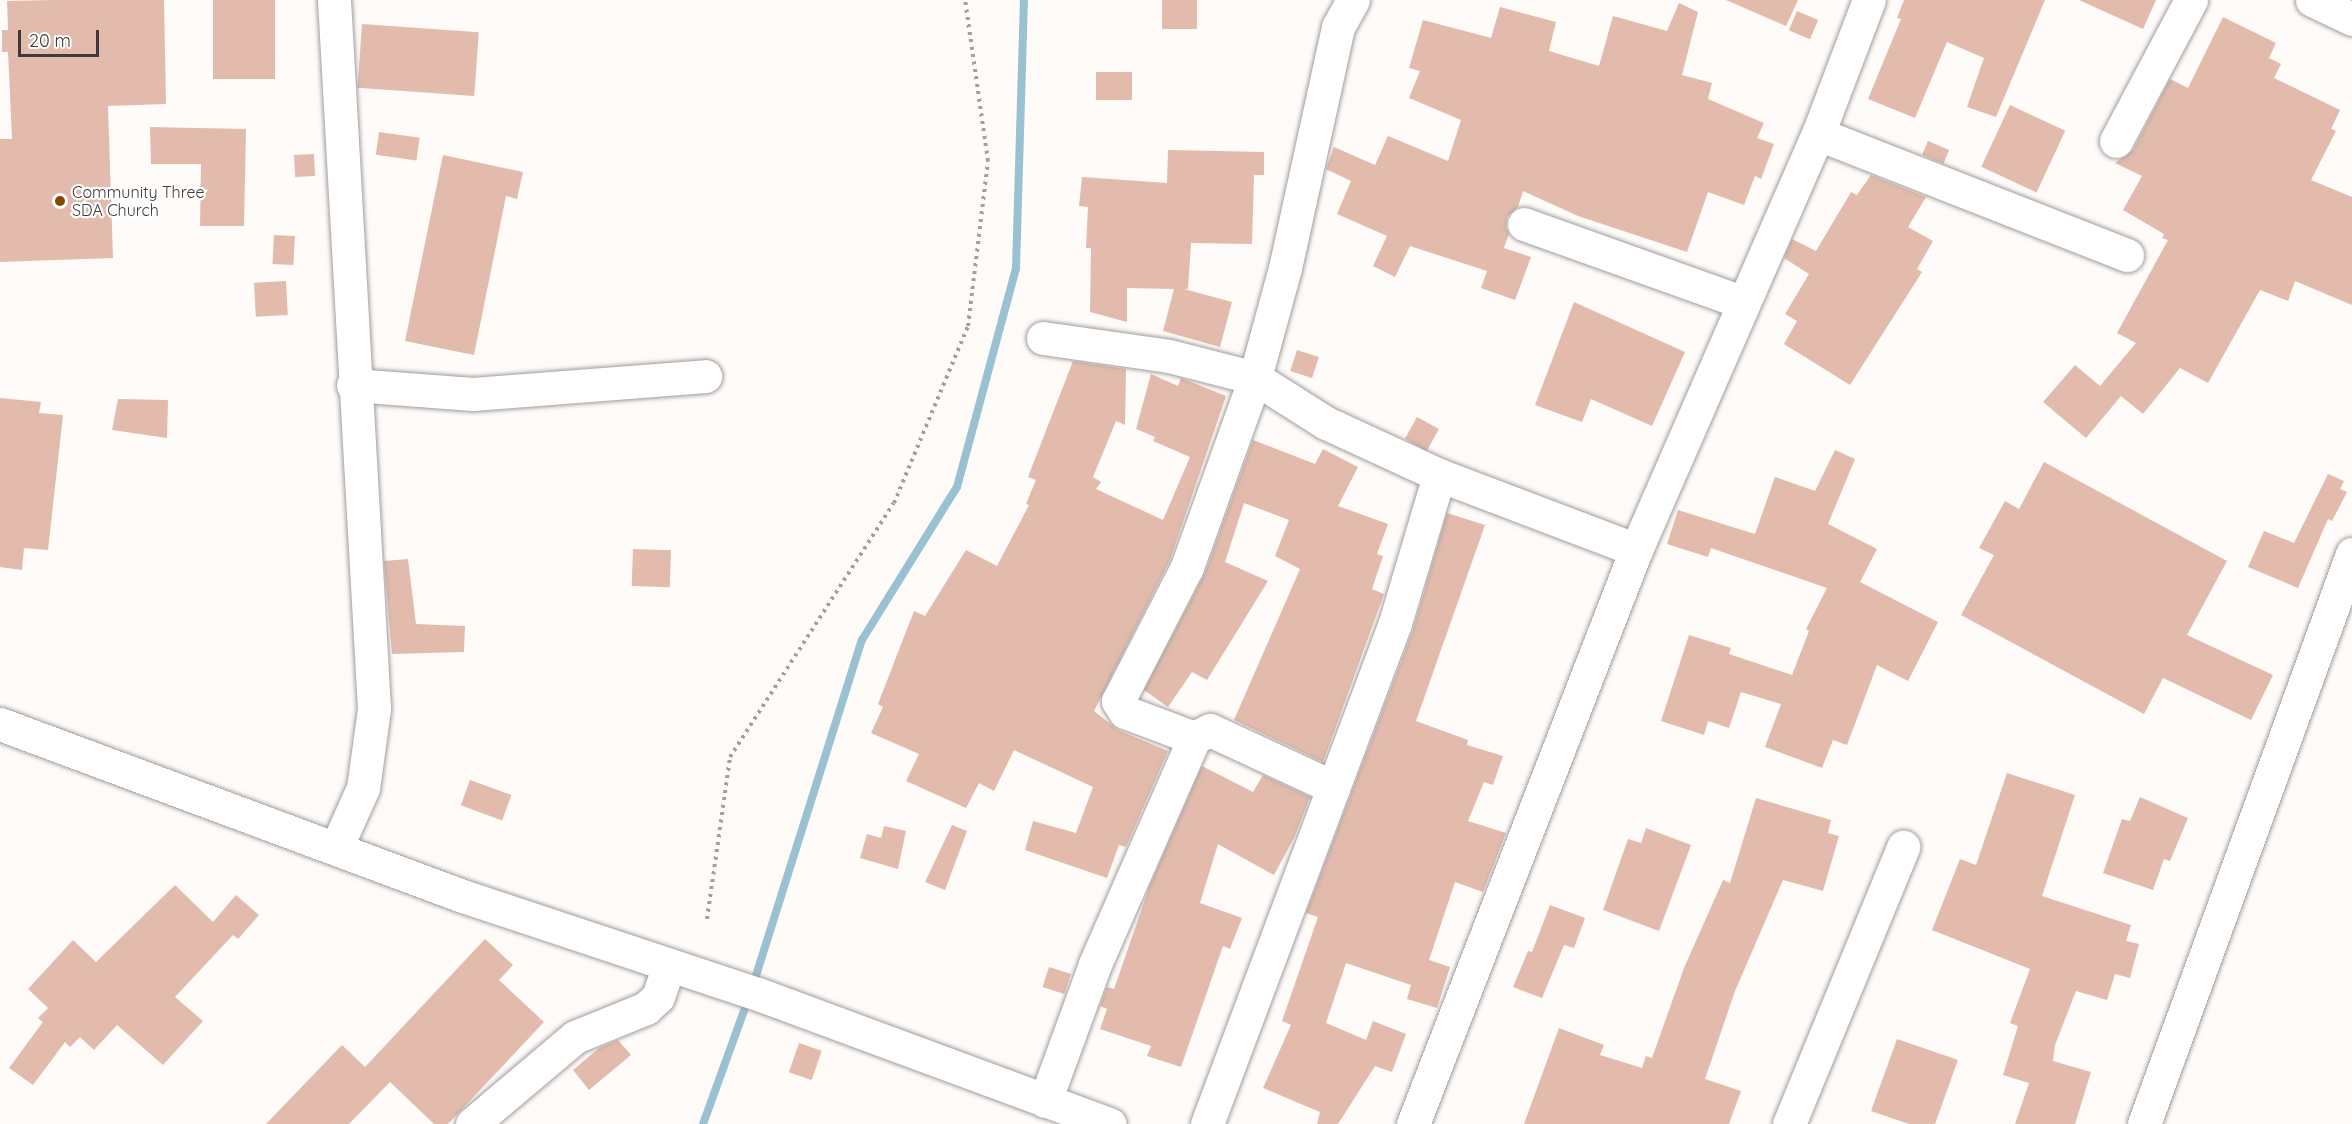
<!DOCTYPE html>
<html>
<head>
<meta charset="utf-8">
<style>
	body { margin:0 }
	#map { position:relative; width:2352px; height:1124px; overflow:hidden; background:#fefbf9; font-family:Quicksand,sans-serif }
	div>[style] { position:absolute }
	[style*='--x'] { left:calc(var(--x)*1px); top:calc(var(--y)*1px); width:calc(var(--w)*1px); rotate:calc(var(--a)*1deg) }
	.stream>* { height:8px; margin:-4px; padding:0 4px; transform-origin:4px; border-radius:4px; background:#99c1d2 }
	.building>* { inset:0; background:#e2bbad; transform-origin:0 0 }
	.path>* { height:4px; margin-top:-2px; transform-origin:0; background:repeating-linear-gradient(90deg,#a29f9e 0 3px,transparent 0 7.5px) }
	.roads { filter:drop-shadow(0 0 2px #a19d9c) drop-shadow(0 0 2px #a19d9c) }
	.minor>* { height:33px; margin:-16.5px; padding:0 16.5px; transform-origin:16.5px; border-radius:16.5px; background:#fff }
	.dots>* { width:16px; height:16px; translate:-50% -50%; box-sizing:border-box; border:3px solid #fff; border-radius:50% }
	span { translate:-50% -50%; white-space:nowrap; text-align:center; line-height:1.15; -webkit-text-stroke:4.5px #fff; paint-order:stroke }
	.poi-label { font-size:16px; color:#3c3a3a }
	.left { translate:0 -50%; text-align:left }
	.scale { position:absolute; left:18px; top:30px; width:81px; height:27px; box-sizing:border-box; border:3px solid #3c3a3a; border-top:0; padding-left:8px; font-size:18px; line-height:21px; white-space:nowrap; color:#3c3a3a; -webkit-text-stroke:4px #fff; paint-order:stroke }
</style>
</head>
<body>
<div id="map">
	<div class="stream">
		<div style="--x:753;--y:985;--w:362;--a:-72.5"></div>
		<div style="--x:862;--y:640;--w:180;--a:-58.2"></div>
		<div style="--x:957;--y:487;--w:227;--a:-74.9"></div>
		<div style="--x:1016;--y:268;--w:268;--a:-88.3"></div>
		<div style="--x:703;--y:1124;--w:135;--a:-70.1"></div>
	</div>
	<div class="building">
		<div style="clip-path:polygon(53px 0,164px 0,166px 104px,108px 106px,113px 258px,0 262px,0 139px,12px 139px,8px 52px,2px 52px,2px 30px,8px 30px,7px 1px)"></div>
		<div style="left:213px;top:0;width:62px;height:79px"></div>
		<div style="left:1162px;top:0;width:35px;height:29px"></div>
		<div style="clip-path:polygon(1726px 0,1798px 0,1786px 26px)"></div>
		<div style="clip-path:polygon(1904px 0,2045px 0,1996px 117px,1967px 107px,1984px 58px,1947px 42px,1915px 118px,1868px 99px,1901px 19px,1897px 18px)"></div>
		<div style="clip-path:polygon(2079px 0,2156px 0,2143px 29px)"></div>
		<div style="clip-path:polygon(1679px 3px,1698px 12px,1682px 75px,1712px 83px,1708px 99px,1764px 123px,1757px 138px,1774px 144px,1761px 179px,1755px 176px,1744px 205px,1708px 192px,1687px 252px,1578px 216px,1523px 191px,1518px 207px,1507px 217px,1506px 227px,1509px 234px,1504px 248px,1531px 257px,1515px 300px,1481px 288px,1487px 271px,1410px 246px,1395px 277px,1373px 266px,1387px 236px,1337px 214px,1351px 181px,1326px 169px,1334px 147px,1375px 165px,1388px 136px,1448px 161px,1461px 120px,1409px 98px,1420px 71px,1409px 68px,1423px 20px,1491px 38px,1500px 7px,1556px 22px,1549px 51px,1599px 66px,1613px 16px,1667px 31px)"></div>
		<div style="left:1797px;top:11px;width:23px;height:21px;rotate:23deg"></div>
		<div style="clip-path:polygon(2223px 17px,2276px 43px,2269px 58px,2281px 64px,2274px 78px,2340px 110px,2331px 129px,2336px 131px,2311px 180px,2352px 197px,2352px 305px,2295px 281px,2288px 301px,2260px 290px,2208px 383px,2180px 368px,2143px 414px,2121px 396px,2086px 438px,2043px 402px,2075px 365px,2100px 386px,2136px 343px,2117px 333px,2168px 240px,2162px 238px,2164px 234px,2123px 210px,2142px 176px,2115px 163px,2133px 150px,2170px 79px,2188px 88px)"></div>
		<div style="left:362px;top:24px;width:117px;height:64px;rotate:4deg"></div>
		<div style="left:1096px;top:72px;width:36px;height:28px"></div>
		<div style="left:2010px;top:105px;width:61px;height:68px;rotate:25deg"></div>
		<div style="clip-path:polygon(150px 127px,246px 129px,244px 226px,200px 226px,201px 164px,151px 164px)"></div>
		<div style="left:379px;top:132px;width:41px;height:23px;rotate:8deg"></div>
		<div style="left:1928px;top:141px;width:23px;height:15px;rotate:23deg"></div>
		<div style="clip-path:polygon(1168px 150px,1264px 152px,1264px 175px,1254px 175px,1252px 244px,1191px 243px,1188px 289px,1184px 289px,1232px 302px,1220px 347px,1163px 331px,1174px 289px,1127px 288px,1127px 322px,1090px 312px,1091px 248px,1086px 248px,1088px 207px,1079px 206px,1082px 177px,1167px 183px)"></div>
		<div style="left:314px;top:154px;width:22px;height:20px;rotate:87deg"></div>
		<div style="clip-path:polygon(443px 155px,523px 172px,517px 199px,506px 196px,474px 355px,405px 341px)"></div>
		<div style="clip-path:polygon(1871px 175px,1926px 197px,1908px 227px,1933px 241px,1917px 269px,1922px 272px,1850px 385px,1784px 344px,1797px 321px,1785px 314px,1809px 274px,1784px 258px,1792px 239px,1816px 251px,1851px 192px,1857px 195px)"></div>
		<div style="left:274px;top:235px;width:21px;height:29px;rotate:3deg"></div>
		<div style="left:286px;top:281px;width:34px;height:32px;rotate:87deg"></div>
		<div style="clip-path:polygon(1574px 302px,1685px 352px,1652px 426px,1591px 399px,1582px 422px,1535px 405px)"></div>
		<div style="left:1297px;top:350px;width:23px;height:22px;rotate:18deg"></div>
		<div style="clip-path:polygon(1073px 361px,1126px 369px,1125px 425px,1116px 421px,1093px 477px,1101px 482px,1096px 489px,1163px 520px,1190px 457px,1153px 441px,1155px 437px,1136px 429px,1151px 374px,1178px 386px,1181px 378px,1226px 396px,1170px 560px,1094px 711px,1118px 730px,1168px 751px,1126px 847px,1119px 845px,1107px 878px,1025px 850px,1033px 821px,1076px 833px,1093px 787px,1014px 750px,994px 791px,979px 783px,966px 808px,906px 781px,919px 754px,871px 733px,883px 707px,878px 704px,914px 611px,925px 616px,966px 550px,997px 566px,1029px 505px,1026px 504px,1036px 480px,1028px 477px)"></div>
		<div style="clip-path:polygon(0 398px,41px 402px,39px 413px,63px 415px,48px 550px,24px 548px,22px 570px,0 567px)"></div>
		<div style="clip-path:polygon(118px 399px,168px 400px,167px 438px,112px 430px)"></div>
		<div style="left:1417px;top:417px;width:25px;height:25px;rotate:29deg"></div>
		<div style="clip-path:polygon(1253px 440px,1315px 464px,1323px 449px,1358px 467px,1338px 506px,1388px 524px,1377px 554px,1383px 556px,1372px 589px,1384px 594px,1323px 762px,1234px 720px,1300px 569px,1275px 556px,1289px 520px,1244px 503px,1225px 562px,1268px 581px,1207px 680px,1192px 672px,1168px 707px,1144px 690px,1205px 573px)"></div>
		<div style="clip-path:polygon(1835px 450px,1855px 459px,1828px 524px,1877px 549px,1860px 582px,1938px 622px,1908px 681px,1877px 665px,1847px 745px,1833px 740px,1822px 768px,1765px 747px,1781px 704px,1741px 692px,1729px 728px,1708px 721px,1704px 735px,1661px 721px,1689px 635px,1731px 648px,1729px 654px,1792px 675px,1809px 631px,1806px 629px,1827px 588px,1711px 548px,1708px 557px,1667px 544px,1678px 510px,1755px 534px,1775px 477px,1815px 491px)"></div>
		<div style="clip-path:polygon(2044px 462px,2227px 561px,2187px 635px,2273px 675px,2251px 720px,2163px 678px,2144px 714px,1961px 615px,1994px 555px,1979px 548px,2005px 501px,2019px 509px)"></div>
		<div style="clip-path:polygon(2328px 474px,2344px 481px,2340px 489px,2347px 492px,2332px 521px,2328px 519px,2298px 588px,2248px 567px,2264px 531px,2294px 543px)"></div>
		<div style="clip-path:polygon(1447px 513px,1485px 525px,1416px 721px,1468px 740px,1467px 745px,1503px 756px,1493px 785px,1484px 782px,1468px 821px,1506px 833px,1483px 892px,1455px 882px,1429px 960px,1450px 967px,1437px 1008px,1407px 999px,1411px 985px,1346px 963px,1326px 1023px,1366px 1040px,1373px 1021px,1406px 1034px,1392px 1072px,1375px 1066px,1338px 1124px,1317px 1124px,1320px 1112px,1263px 1088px,1291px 1025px,1282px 1021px,1318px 917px,1306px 913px,1413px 630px)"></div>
		<div style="left:633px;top:549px;width:38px;height:37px;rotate:2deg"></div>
		<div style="clip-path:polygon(408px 559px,416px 624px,465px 626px,464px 652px,392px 654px,384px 561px)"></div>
		<div style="clip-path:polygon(1202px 766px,1253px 792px,1263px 775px,1310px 797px,1294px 838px,1274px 875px,1218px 844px,1200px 903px,1242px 918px,1230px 949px,1223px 946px,1181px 1067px,1147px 1056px,1151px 1046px,1100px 1029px,1107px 1009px,1100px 1006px,1107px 987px,1114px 989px,1150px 885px)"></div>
		<div style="clip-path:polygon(2007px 773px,2075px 795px,2042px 896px,2131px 925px,2126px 941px,2139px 944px,2130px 978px,2115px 974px,2107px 1000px,2076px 991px,2055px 1045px,2053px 1061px,2091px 1072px,2075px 1124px,2015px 1124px,2029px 1083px,2003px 1075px,2018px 1026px,2010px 1023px,2030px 969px,1932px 930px,1960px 859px,1976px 865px)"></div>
		<div style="left:470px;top:780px;width:44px;height:27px;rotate:20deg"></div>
		<div style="clip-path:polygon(2140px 797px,2188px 818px,2170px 861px,2164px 859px,2153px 890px,2103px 873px,2122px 819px,2130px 821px)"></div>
		<div style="clip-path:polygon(1756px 798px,1831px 820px,1828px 833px,1839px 836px,1823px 891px,1783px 880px,1735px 991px,1705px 1079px,1741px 1091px,1729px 1124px,1524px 1124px,1559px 1028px,1604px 1045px,1600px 1055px,1642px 1068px,1646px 1056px,1652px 1058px,1684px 968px,1723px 880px,1730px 883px)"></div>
		<div style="clip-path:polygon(952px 825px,967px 831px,945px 890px,925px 882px)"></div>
		<div style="clip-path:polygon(884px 826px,906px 831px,898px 869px,860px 858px,867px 834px,881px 838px)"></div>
		<div style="clip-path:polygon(1646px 828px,1691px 845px,1659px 931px,1603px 910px,1628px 839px,1641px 843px)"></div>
		<div style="clip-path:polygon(175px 885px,213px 922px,236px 895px,259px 915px,238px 939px,233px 935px,175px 997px,203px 1021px,163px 1065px,117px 1025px,94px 1050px,80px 1037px,70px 1047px,65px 1042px,33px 1085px,9px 1068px,43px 1022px,38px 1018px,48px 1008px,28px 989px,73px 940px,96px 962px)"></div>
		<div style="clip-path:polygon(1550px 905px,1585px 918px,1574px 948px,1564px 945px,1542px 998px,1513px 987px,1528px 951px,1532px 952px)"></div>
		<div style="clip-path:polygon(485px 939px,513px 965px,499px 980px,544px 1022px,448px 1124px,434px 1124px,390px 1082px,349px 1124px,266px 1124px,342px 1045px,365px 1067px)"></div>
		<div style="left:1049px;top:967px;width:23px;height:21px;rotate:18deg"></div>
		<div style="clip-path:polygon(1897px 1039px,1958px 1060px,1935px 1124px,1909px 1124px,1871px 1111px)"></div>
		<div style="clip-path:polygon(618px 1040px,631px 1055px,589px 1090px,573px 1070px,599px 1048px)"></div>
		<div style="left:799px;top:1043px;width:24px;height:31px;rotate:19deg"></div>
	</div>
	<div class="path">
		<div style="--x:707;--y:919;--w:164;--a:-81.9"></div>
		<div style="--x:730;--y:757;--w:302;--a:-57.2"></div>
		<div style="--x:894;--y:503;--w:192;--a:-67.3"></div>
		<div style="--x:968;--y:326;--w:166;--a:-83.1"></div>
		<div style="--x:988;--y:161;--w:163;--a:-98.1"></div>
	</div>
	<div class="roads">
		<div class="minor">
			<div style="--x:334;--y:0;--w:710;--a:86.77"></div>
			<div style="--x:374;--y:709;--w:80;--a:97.9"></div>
			<div style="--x:363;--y:788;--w:66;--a:114.2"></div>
			<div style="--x:1353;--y:0;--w:31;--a:119"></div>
			<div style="--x:1338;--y:27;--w:247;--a:102.4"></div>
			<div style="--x:1285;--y:268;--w:114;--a:105.3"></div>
			<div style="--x:1255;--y:378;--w:84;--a:32.4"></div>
			<div style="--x:1326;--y:423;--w:124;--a:24.7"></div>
			<div style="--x:1439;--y:475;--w:211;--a:20.8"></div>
			<div style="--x:2312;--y:0;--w:44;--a:25.4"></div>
			<div style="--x:1818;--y:134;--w:332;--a:21.4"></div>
			<div style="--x:2116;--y:141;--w:160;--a:-62"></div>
			<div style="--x:1524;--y:224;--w:232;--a:19.7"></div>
			<div style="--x:1043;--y:338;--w:127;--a:8.1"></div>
			<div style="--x:1169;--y:356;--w:89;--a:14.3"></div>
			<div style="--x:1255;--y:378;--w:201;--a:109.8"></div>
			<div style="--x:1187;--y:567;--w:151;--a:117.2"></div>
			<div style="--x:1118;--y:701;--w:13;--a:58"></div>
			<div style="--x:1125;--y:712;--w:74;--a:20.6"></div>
			<div style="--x:353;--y:385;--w:120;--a:4.3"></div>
			<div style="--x:473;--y:394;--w:233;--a:-4.4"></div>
			<div style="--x:0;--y:724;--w:494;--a:20.4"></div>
			<div style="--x:463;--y:896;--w:311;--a:18.4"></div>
			<div style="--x:758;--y:994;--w:375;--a:20.3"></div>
			<div style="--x:1045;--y:1101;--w:146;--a:-69.9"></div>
			<div style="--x:1095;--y:964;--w:247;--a:-66.3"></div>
			<div style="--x:1194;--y:738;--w:18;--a:-27"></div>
			<div style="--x:1210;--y:730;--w:136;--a:24.9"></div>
			<div style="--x:472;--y:1124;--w:135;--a:-40.2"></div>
			<div style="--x:575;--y:1037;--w:77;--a:-22.2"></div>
			<div style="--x:646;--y:1008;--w:16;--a:-43"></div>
			<div style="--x:658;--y:997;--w:34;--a:-71"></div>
			<div style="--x:1207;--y:1124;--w:535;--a:-69.43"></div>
			<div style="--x:1395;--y:623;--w:154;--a:-73.4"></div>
			<div style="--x:1413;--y:1124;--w:616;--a:-68.77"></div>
			<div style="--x:1636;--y:550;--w:454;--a:-66.4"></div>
			<div style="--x:1818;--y:134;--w:143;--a:-69.2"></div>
			<div style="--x:1789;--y:1124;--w:300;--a:-67.6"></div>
			<div style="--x:2144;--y:1124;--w:607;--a:-69.95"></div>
		</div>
	</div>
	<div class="dots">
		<div style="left:60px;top:201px;background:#834800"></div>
	</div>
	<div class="poi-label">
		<span class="left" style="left:72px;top:201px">Community Three<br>SDA Church</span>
	</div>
	<div class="scale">20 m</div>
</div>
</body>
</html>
